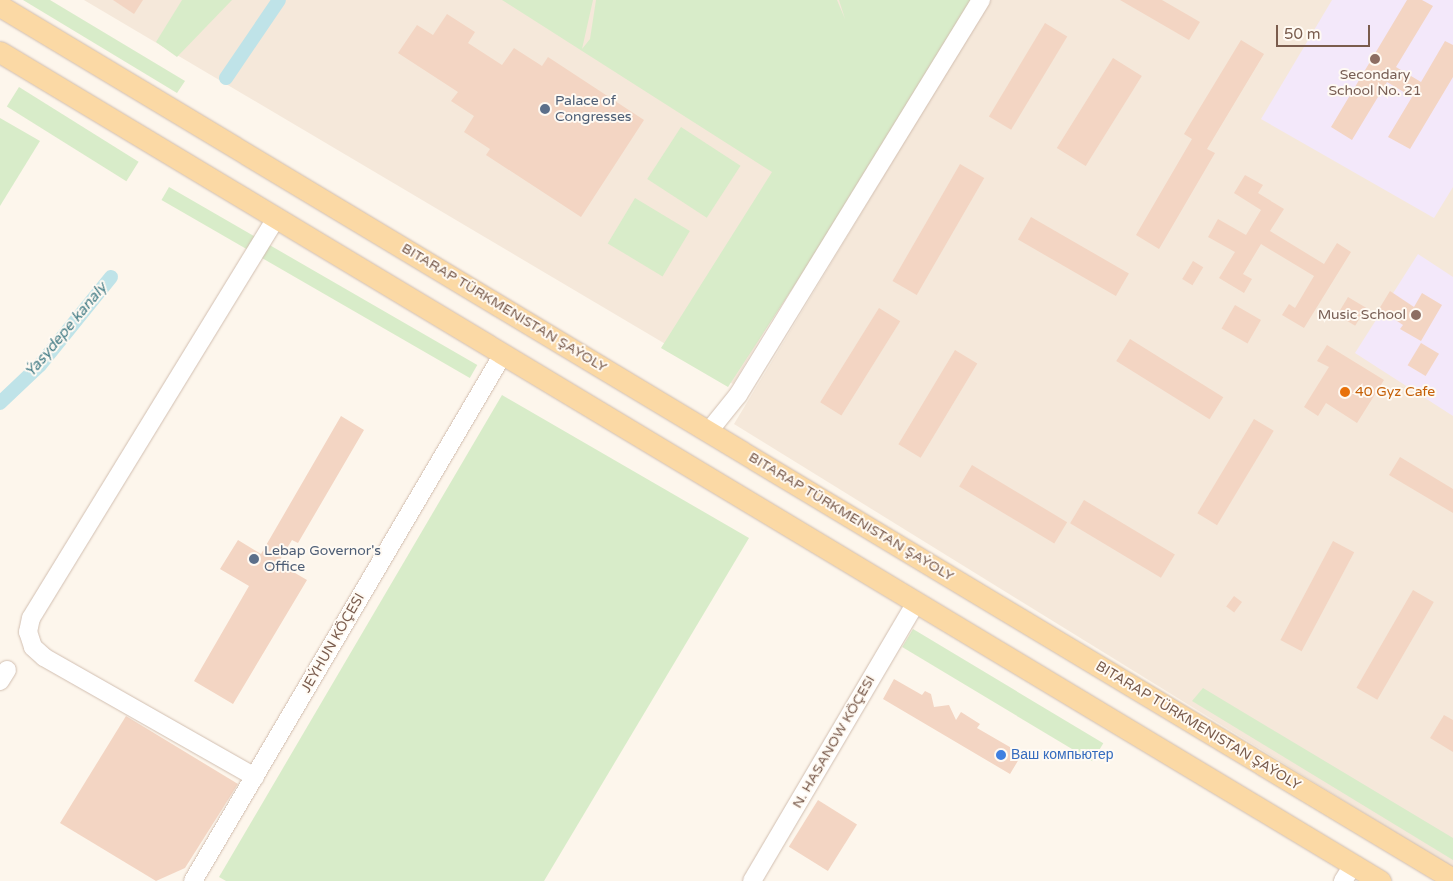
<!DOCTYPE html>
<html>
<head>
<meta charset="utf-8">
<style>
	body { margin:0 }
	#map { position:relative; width:1453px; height:881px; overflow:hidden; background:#fdf6ec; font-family:"Varela Round",sans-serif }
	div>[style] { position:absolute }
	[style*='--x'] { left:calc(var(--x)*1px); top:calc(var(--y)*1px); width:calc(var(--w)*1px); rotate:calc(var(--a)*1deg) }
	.residential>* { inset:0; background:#f5e8da }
	.education>* { inset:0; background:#f3e8fa }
	.green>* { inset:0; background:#d8ecc9; transform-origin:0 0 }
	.canal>* { height:14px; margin:-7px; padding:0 7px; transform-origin:7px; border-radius:7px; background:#bfe3e8 }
	.building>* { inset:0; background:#f3d5c3; transform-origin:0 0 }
	.roads { filter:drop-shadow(0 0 1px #d1beb0) drop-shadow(0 0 1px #d1beb0) }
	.minor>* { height:18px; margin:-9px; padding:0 9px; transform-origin:9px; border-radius:9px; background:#fff }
	.major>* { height:21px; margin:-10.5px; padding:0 10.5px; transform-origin:10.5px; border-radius:10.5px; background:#fbd9a5 }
	.dots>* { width:14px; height:14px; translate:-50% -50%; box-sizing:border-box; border:2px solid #fffaf3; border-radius:50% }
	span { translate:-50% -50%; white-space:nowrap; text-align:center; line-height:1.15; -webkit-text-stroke:4px #fffaf3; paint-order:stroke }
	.education-label { font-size:14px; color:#785e54 }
	.right { translate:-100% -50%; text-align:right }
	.service-label { font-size:14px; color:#4e5e75 }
	.left { translate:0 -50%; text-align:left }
	.street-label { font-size:14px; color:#7a5c4d }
	.food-label { font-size:14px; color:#c56008 }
	.shop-label { font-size:14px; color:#366cbe }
	.water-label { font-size:15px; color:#437c86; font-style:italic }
	.scale { position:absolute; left:1276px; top:25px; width:94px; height:22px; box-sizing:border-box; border:2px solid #7a5c4d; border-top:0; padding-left:6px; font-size:15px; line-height:18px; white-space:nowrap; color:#7a5c4d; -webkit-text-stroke:4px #fffaf3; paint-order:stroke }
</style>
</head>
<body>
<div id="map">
	<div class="residential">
		<div style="clip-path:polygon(84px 0,963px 0,733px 384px)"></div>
		<div style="clip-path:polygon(990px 0,1453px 0,1453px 868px,734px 424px)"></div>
	</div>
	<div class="education">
		<div style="clip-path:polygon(1332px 0,1453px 0,1453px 187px,1434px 218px,1261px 119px)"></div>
		<div style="clip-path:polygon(1418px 254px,1453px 277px,1453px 416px,1355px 353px)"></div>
	</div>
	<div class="green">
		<div style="clip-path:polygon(23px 0,50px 0,185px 81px,177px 93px)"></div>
		<div style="clip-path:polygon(182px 0,232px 0,177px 57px,156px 42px)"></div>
		<div style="clip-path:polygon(502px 0,593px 0,582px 49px,590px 39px,596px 0,837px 0,845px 19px,839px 0,976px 0,974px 11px,728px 387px,661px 348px,772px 172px)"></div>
		<div style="left:19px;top:87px;width:141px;height:23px;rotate:32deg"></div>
		<div style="clip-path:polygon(0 118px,40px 141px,0 206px)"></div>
		<div style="left:681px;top:127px;width:71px;height:62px;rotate:33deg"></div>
		<div style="left:169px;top:187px;width:356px;height:15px;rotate:30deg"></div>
		<div style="left:635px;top:198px;width:64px;height:53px;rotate:31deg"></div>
		<div style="clip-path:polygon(502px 395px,749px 538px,544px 881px,226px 881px,219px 877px)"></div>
		<div style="left:913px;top:629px;width:222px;height:21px;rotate:31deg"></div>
		<div style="clip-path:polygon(1203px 688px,1453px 838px,1453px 860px,1192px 701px)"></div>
	</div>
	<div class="canal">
		<div style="--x:226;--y:78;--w:94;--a:-55.8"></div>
		<div style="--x:0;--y:403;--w:55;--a:-43.5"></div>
		<div style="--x:40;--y:365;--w:113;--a:-51.1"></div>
	</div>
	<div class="building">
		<div style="clip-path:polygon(113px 0,143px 0,134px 14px)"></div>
		<div style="clip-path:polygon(1120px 0,1162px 0,1200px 22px,1189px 40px)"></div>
		<div style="clip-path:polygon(1407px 0,1422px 0,1433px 6px,1396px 67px,1421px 82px,1445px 41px,1453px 45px,1453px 77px,1410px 149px,1388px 137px,1412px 97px,1387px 82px,1352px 140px,1331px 127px)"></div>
		<div style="clip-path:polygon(447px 14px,475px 32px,468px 43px,502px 65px,514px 48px,542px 66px,548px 57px,644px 120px,581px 217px,486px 155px,490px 149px,464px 132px,474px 116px,451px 101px,458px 92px,398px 53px,417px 25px,433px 35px)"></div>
		<div style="left:1045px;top:23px;width:26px;height:109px;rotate:31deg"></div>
		<div style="clip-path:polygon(1241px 40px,1264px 54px,1207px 149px,1215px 153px,1159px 249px,1136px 235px,1192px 139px,1184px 134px)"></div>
		<div style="left:1113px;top:58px;width:34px;height:106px;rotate:32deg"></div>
		<div style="left:960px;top:164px;width:28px;height:135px;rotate:30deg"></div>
		<div style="clip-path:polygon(1245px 175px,1263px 185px,1258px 193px,1284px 209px,1270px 231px,1324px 264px,1337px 243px,1351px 252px,1304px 328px,1282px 315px,1289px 304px,1295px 308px,1314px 276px,1261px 244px,1243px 274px,1252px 279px,1244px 293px,1219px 278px,1235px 252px,1208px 237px,1218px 219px,1246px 235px,1261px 210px,1234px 193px)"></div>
		<div style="left:1031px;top:217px;width:113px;height:26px;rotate:30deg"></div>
		<div style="left:1193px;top:261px;width:12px;height:21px;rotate:31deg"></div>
		<div style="clip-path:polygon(1390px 291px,1414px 307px,1422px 293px,1442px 305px,1421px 341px,1400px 329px,1403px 325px,1379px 309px)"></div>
		<div style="left:1348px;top:297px;width:21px;height:21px;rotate:31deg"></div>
		<div style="left:1235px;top:305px;width:30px;height:27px;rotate:30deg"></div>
		<div style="left:879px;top:308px;width:25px;height:111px;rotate:32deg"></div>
		<div style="left:1130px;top:339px;width:110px;height:26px;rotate:32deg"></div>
		<div style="left:1421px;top:343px;width:21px;height:26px;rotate:31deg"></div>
		<div style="clip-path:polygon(1327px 345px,1384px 380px,1357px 423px,1326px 403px,1318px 416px,1304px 407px,1329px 367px,1317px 361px)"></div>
		<div style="left:955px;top:350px;width:26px;height:110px;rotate:31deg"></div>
		<div style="clip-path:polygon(341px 416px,364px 430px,298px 543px,292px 540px,278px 563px,307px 580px,233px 704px,194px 681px,249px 586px,220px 569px,238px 540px,261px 554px)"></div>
		<div style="left:1254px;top:419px;width:23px;height:110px;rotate:31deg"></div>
		<div style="clip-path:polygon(1400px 457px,1453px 489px,1453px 513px,1389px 475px)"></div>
		<div style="left:972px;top:465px;width:111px;height:25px;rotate:31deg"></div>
		<div style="left:1084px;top:500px;width:106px;height:27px;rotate:31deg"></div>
		<div style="left:1333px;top:541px;width:24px;height:112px;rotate:28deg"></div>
		<div style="left:1413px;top:590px;width:24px;height:113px;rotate:30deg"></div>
		<div style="left:1234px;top:596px;width:10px;height:13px;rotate:37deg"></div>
		<div style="clip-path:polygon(894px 679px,922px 695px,925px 691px,931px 694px,934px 707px,949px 705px,956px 720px,961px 712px,980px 724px,977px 728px,1022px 754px,1010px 774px,883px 699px)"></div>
		<div style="clip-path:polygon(1444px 715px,1453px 720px,1453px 752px,1430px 738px)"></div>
		<div style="clip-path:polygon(126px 716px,238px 784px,185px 868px,156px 881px,60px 823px)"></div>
		<div style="left:818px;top:800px;width:46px;height:55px;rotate:32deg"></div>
	</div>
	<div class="roads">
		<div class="minor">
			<div style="--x:709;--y:431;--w:46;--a:-51.1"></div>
			<div style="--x:738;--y:395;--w:464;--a:-58.4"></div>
			<div style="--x:0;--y:681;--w:13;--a:-58"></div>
			<div style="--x:255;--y:777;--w:243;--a:-150.4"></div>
			<div style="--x:44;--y:657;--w:15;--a:-138"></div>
			<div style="--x:33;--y:647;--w:16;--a:-108"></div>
			<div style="--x:28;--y:632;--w:14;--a:-78"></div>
			<div style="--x:31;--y:618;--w:470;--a:-58.5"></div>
			<div style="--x:193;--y:881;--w:611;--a:-59.53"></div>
			<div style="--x:752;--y:881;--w:323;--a:-59.5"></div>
			<div style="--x:1343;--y:881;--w:19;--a:-58"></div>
		</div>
		<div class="major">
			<div style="--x:0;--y:6;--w:1695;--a:31"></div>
			<div style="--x:0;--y:52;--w:1610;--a:30.99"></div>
		</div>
	</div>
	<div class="dots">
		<div style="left:1375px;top:59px;background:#8d6e63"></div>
		<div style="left:545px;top:109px;background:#5c6f8a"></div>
		<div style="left:1416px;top:315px;background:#8d6e63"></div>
		<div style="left:1345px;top:392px;background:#e8710a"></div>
		<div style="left:254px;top:559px;background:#5c6f8a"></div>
		<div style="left:1001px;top:755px;background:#3f7fe0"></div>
	</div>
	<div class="education-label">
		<span style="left:1375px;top:83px">Secondary<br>School No. 21</span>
		<span class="right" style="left:1406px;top:315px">Music School</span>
	</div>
	<div class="service-label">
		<span class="left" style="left:555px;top:109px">Palace of<br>Congresses</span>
		<span class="left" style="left:264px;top:559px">Lebap Governor's<br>Office</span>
	</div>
	<div class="street-label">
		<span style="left:504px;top:308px;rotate:31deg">BITARAP TÜRKMENISTAN ŞAÝOLY</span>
		<span style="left:851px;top:517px;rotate:31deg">BITARAP TÜRKMENISTAN ŞAÝOLY</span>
		<span style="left:333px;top:643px;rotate:-60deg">JEÝHUN KÖÇESI</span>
		<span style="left:1198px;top:726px;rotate:31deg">BITARAP TÜRKMENISTAN ŞAÝOLY</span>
		<span style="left:834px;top:742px;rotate:-60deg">N. HASANOW KÖÇESI</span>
	</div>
	<div class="food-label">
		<span class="left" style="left:1355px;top:392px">40 Gyz Cafe</span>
	</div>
	<div class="shop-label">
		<span class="left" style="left:1011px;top:755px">Ваш компьютер</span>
	</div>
	<div class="water-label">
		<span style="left:66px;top:330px;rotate:-50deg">Ýasydepe kanaly</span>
	</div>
	<div class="scale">50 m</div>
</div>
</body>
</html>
